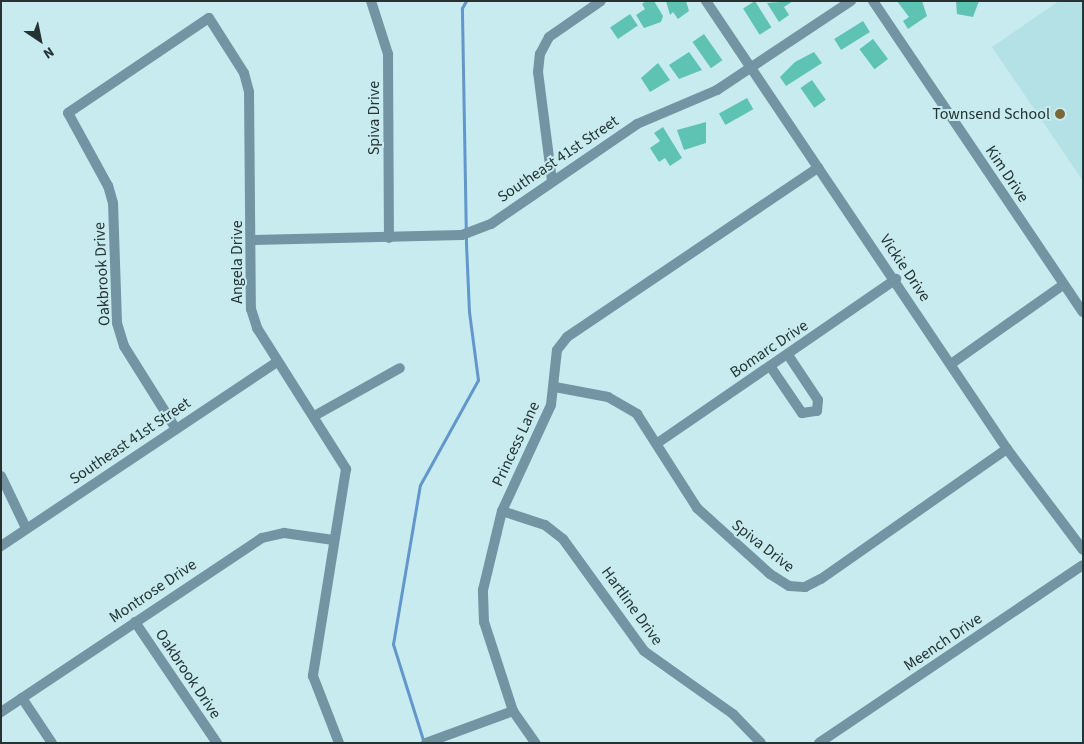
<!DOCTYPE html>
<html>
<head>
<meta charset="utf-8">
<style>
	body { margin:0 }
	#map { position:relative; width:1084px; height:744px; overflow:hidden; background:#c7ebee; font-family:"Source Sans 3",sans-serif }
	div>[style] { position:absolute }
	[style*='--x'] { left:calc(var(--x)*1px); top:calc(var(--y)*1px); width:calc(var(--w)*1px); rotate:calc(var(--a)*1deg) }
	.built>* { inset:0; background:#b4e1e6 }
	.stream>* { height:3px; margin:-1.5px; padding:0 1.5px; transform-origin:1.5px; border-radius:1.5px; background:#6397cc }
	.building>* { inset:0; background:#5ec3b2; transform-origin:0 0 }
	.minor>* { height:10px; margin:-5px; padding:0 5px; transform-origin:5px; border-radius:5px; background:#7294a3 }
	.tertiary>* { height:10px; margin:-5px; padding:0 5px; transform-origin:5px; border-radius:5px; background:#7294a3 }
	.dots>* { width:14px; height:14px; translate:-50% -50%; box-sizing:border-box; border:2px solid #c7ebee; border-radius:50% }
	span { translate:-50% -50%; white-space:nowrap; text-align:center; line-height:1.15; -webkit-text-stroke:4px #c7ebee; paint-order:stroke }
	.poi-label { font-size:16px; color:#253334 }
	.right { translate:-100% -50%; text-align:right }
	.street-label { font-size:16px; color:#253334 }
	.frame { position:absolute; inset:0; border:2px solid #253334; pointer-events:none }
	.north { position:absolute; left:15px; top:15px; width:50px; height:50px; -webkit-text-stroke:4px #c7ebee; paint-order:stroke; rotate:146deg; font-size:14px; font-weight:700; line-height:20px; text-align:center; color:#253334 }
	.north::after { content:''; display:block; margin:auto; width:18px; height:22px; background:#253334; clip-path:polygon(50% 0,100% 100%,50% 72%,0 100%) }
</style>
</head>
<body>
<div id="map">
	<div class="built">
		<div style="clip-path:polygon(1059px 1px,1083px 1px,1083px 181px,992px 47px)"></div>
	</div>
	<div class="stream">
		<div style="--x:424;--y:743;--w:104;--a:-107.4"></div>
		<div style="--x:393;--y:644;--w:161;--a:-80.4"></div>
		<div style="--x:420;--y:485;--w:120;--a:-61.1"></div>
		<div style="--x:478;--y:380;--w:69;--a:-97.5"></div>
		<div style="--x:469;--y:312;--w:70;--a:-92.5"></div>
		<div style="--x:466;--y:242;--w:234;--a:-91"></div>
		<div style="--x:462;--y:8;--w:8;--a:-60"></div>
	</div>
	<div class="building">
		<div style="clip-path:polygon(646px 1px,654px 1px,663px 16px,661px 22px,644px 28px,636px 15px,645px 9px,642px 4px)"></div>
		<div style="clip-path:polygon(666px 1px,686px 1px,689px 11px,678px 19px,673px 12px,670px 15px)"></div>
		<div style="left:755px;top:1px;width:31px;height:14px;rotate:58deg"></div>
		<div style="clip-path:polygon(793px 1px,784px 7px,789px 15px,779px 22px,767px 3px)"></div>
		<div style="clip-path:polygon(897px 1px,922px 1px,927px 16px,908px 29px,903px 21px,909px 17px)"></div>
		<div style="clip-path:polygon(956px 1px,979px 1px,973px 17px,957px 14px)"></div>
		<div style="left:630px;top:14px;width:14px;height:24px;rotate:56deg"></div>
		<div style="left:863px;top:21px;width:13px;height:34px;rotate:58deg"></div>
		<div style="left:704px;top:34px;width:32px;height:14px;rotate:55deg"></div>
		<div style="left:873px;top:39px;width:25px;height:17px;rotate:53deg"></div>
		<div style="clip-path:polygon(689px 52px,702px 70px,679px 79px,669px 65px)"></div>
		<div style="clip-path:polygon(814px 52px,822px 63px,786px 86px,780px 77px,795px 62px)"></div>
		<div style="clip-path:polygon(658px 63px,670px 80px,650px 92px,641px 78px)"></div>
		<div style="left:812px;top:80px;width:24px;height:14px;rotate:55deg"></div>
		<div style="left:747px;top:98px;width:13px;height:32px;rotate:61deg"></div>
		<div style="clip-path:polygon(706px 122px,706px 143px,684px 150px,677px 130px)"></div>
		<div style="clip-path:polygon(663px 127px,682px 158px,670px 166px,665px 158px,659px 162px,650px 148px,660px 141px,654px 133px)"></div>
	</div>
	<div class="minor">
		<div style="--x:371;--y:1;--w:56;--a:72.2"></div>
		<div style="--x:388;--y:54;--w:184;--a:89.7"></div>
		<div style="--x:873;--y:1;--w:375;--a:56"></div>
		<div style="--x:552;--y:181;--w:110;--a:-97.3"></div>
		<div style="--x:538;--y:72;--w:18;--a:-84"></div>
		<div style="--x:540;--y:54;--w:19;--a:-62"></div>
		<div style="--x:549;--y:37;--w:63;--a:-34.7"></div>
		<div style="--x:253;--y:240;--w:209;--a:-1.4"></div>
		<div style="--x:462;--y:235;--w:31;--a:-21"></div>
		<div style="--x:491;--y:224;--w:177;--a:-34.4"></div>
		<div style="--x:637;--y:124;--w:87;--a:-23"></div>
		<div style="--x:717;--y:90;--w:161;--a:-33.6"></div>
		<div style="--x:951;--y:364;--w:137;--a:-35.2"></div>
		<div style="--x:770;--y:366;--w:57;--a:55.8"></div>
		<div style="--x:802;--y:413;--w:15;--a:-8"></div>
		<div style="--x:817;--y:411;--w:11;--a:-85"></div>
		<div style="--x:818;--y:400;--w:54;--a:-123.7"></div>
		<div style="--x:555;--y:387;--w:54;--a:10.7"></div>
		<div style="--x:608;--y:397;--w:34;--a:30"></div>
		<div style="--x:637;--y:414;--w:112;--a:57.4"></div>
		<div style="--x:697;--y:508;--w:98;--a:42.1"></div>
		<div style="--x:770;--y:574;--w:22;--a:32"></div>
		<div style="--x:789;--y:586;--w:16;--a:4"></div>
		<div style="--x:805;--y:587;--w:18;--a:-27"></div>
		<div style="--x:821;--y:579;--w:227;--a:-35"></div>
		<div style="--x:316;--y:415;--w:96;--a:-29.2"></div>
		<div style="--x:176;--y:429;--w:98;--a:-122.1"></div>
		<div style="--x:124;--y:346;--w:24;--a:-107"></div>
		<div style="--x:117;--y:323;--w:120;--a:-91.9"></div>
		<div style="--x:113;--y:203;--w:18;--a:-106"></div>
		<div style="--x:108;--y:186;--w:83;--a:-118.7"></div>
		<div style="--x:68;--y:113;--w:170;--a:-34"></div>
		<div style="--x:209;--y:18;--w:65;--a:57.5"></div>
		<div style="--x:244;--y:73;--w:20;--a:75"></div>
		<div style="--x:249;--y:92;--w:217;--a:89.5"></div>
		<div style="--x:251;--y:309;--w:20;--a:72"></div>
		<div style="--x:257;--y:328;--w:167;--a:57.7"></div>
		<div style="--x:346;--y:469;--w:210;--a:99.1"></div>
		<div style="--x:313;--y:676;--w:72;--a:68.8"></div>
		<div style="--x:659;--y:442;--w:288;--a:-34.5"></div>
		<div style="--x:1;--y:476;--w:58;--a:64.3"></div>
		<div style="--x:502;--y:511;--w:45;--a:18"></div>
		<div style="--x:545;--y:525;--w:23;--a:38"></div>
		<div style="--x:563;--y:539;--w:138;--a:54.1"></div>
		<div style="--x:644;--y:651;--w:109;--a:35.3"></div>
		<div style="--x:733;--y:714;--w:40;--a:46"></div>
		<div style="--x:1;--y:546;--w:332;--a:-33.7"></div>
		<div style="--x:135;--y:622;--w:146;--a:55.9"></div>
		<div style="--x:22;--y:698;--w:54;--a:56.3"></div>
		<div style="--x:513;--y:711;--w:94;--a:-108"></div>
		<div style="--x:484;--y:622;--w:32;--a:-92"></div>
		<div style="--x:483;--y:590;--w:81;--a:-76.5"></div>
		<div style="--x:502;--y:511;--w:117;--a:-65.2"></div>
		<div style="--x:551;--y:405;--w:55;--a:-83.8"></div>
		<div style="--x:557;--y:350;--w:16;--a:-52"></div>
		<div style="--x:567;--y:337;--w:303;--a:-34"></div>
		<div style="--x:1;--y:712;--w:314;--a:-33.7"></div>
		<div style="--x:262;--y:538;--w:23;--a:-13"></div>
		<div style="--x:284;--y:533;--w:50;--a:8"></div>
		<div style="--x:819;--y:743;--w:318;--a:-34"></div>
	</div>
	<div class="tertiary">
		<div style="--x:706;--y:1;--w:540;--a:56.1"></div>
		<div style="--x:1007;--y:449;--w:126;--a:53"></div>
		<div style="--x:426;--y:743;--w:93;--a:-20.2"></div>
		<div style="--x:513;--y:711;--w:39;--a:55"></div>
	</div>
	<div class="dots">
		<div style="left:1060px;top:114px;background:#796836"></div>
	</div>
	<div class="poi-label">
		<span class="right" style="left:1050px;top:114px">Townsend School</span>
	</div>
	<div class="street-label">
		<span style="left:374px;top:118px;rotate:-90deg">Spiva Drive</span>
		<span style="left:558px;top:159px;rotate:-34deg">Southeast 41st Street</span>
		<span style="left:1007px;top:174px;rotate:56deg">Kim Drive</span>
		<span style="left:237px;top:262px;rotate:-90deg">Angela Drive</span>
		<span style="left:905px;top:268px;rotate:56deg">Vickie Drive</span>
		<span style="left:102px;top:274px;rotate:-93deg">Oakbrook Drive</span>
		<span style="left:769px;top:349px;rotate:-34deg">Bomarc Drive</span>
		<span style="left:130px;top:441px;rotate:-34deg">Southeast 41st Street</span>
		<span style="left:516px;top:444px;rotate:-65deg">Princess Lane</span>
		<span style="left:763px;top:546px;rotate:38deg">Spiva Drive</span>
		<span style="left:153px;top:591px;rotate:-34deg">Montrose Drive</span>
		<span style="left:632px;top:606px;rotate:54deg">Hartline Drive</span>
		<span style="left:943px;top:642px;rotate:-34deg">Meench Drive</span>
		<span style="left:188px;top:674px;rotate:56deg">Oakbrook Drive</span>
	</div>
	<div class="frame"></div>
	<div class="north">N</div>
</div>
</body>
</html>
